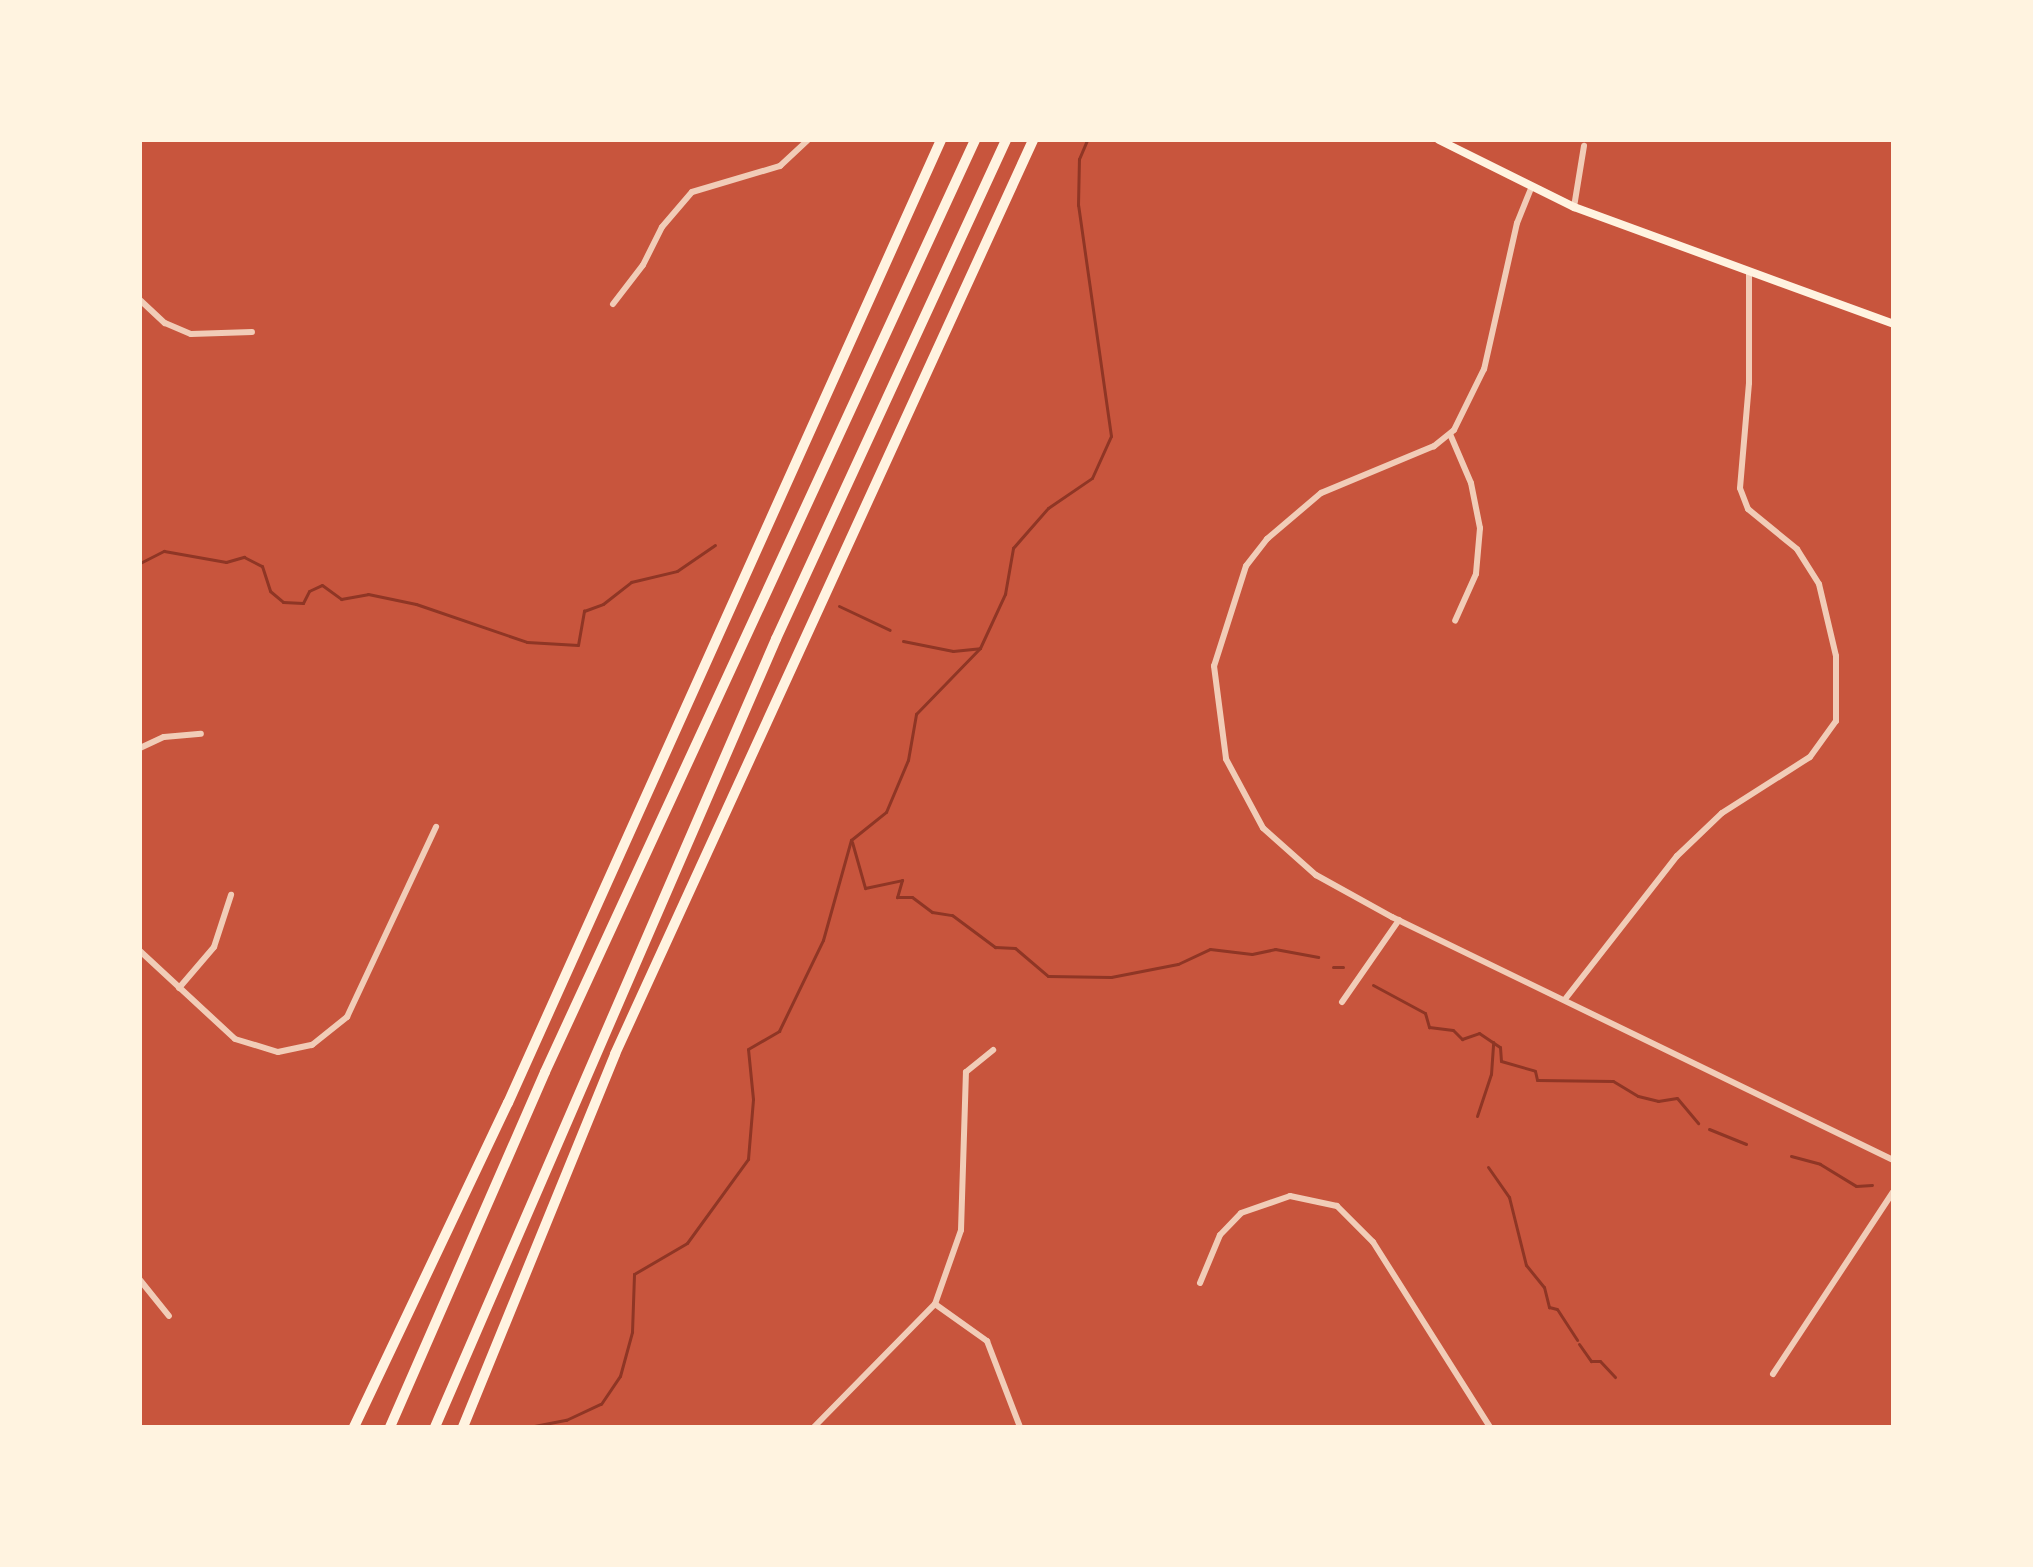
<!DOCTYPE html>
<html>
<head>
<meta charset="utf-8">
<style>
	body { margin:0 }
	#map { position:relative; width:2033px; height:1567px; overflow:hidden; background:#c8553d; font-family:"Noto Sans",sans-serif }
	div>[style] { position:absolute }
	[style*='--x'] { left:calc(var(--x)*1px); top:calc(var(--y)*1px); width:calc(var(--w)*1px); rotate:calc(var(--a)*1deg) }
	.stream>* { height:3px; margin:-1.5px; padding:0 1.5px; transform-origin:1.5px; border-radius:1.5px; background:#8f3625 }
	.minor>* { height:6px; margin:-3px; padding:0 3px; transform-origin:3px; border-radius:3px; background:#f1ccb7 }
	.secondary>* { height:8px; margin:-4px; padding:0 4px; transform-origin:4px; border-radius:4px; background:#fff3e0 }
	.motorway>* { height:10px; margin:-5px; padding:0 5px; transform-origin:5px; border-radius:5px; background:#fff3e0 }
	span { translate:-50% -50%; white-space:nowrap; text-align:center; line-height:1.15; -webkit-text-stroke:6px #fff3e0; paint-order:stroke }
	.frame { position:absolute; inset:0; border:142px solid #fff3e0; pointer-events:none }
</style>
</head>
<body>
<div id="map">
	<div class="stream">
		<div style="--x:140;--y:563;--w:27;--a:-27"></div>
		<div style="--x:164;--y:551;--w:63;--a:10.1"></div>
		<div style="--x:226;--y:562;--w:19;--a:-16"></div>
		<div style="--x:244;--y:557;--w:20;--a:27"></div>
		<div style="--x:262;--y:566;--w:26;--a:72"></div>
		<div style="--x:270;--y:591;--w:17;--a:40"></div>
		<div style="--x:283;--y:602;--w:20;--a:3"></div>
		<div style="--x:303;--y:603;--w:13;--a:-63"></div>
		<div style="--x:309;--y:591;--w:14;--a:-25"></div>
		<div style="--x:322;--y:585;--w:24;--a:36"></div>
		<div style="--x:341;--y:599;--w:27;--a:-10"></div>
		<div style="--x:368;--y:594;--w:49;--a:11.8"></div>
		<div style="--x:416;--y:604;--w:117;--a:18.9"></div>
		<div style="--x:527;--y:642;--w:51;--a:3.4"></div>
		<div style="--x:578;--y:645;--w:35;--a:-80"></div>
		<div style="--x:584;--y:611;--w:20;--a:-20"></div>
		<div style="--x:603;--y:604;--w:36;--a:-38"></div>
		<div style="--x:631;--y:582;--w:47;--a:-13.4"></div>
		<div style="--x:677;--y:571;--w:46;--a:-34.4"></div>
		<div style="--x:839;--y:606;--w:56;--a:25.2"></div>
		<div style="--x:903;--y:641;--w:51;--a:11.3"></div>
		<div style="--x:953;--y:651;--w:27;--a:-6"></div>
		<div style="--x:852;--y:842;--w:48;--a:74.2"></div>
		<div style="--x:865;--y:888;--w:38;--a:-12"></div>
		<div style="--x:902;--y:880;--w:18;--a:106"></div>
		<div style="--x:897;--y:897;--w:15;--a:0"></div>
		<div style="--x:912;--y:897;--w:25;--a:37"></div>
		<div style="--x:932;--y:912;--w:20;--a:9"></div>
		<div style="--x:952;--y:915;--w:54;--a:36.7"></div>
		<div style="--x:995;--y:947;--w:20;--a:3"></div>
		<div style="--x:1015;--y:948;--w:43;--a:40.3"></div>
		<div style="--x:1048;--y:976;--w:63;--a:0.9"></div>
		<div style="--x:1111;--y:977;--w:68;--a:-11"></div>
		<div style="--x:1178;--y:964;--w:35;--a:-25"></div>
		<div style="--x:1210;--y:949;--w:42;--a:6.8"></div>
		<div style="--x:1252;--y:954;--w:24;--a:-12"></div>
		<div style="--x:1275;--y:949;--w:44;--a:10.5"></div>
		<div style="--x:1333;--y:967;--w:10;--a:0"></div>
		<div style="--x:1373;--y:985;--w:59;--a:28.3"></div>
		<div style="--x:1425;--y:1013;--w:15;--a:74"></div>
		<div style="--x:1429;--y:1027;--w:24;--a:7"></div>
		<div style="--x:1453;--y:1030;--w:13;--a:45"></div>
		<div style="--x:1462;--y:1039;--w:18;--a:-19"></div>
		<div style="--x:1479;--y:1033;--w:25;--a:34"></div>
		<div style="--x:1500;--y:1047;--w:14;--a:86"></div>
		<div style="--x:1501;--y:1061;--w:35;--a:16"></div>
		<div style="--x:1535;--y:1071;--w:9;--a:77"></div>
		<div style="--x:1537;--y:1080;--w:76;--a:0.8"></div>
		<div style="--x:1613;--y:1081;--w:29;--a:31"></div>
		<div style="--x:1638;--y:1096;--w:21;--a:14"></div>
		<div style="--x:1658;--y:1101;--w:19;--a:-9"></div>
		<div style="--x:1677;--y:1098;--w:33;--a:50"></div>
		<div style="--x:1477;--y:1116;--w:44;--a:-71.6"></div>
		<div style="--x:1491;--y:1074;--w:32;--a:-86"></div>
		<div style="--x:1709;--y:1129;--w:40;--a:22"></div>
		<div style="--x:1791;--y:1156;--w:30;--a:15"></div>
		<div style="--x:1820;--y:1164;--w:42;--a:31.4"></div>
		<div style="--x:1856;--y:1186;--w:16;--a:-4"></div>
		<div style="--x:1488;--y:1167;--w:37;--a:55"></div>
		<div style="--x:1509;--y:1197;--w:70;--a:76"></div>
		<div style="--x:1526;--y:1265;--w:28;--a:51"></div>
		<div style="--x:1544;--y:1287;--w:21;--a:76"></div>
		<div style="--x:1549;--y:1307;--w:8;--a:14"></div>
		<div style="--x:1557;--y:1309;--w:37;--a:57"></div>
		<div style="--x:1579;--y:1344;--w:21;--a:55"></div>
		<div style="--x:1591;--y:1361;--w:9;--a:0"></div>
		<div style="--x:1600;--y:1361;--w:22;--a:47"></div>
		<div style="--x:529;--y:1427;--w:38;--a:-11"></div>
		<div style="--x:566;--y:1420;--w:38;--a:-25"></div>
		<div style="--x:601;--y:1404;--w:34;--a:-56"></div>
		<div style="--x:620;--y:1376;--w:46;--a:-74.7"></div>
		<div style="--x:632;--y:1332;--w:58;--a:-88"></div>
		<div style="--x:634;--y:1274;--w:61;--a:-30.3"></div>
		<div style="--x:687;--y:1243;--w:104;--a:-54"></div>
		<div style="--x:748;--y:1159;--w:60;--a:-85.2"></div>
		<div style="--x:753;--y:1099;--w:50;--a:-95.7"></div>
		<div style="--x:748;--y:1049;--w:36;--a:-30"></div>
		<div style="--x:779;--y:1031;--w:101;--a:-64.2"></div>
		<div style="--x:823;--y:940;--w:104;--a:-74.4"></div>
		<div style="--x:851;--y:840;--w:45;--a:-38.7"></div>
		<div style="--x:886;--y:812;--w:56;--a:-67.1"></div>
		<div style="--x:908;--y:760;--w:47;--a:-80.1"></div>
		<div style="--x:916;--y:714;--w:92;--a:-45.9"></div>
		<div style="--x:980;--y:648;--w:60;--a:-65.2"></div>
		<div style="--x:1005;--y:594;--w:47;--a:-80.1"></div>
		<div style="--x:1013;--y:548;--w:53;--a:-48.8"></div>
		<div style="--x:1048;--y:508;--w:53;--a:-34.3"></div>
		<div style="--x:1092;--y:478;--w:46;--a:-65.7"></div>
		<div style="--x:1111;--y:436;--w:233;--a:-98.1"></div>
		<div style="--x:1078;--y:205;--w:46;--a:-88.8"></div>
		<div style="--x:1079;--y:159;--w:21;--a:-67"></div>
	</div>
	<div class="minor">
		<div style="--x:1532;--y:186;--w:40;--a:112"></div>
		<div style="--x:1517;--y:223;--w:150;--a:102.7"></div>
		<div style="--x:1484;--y:369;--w:68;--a:116.2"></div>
		<div style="--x:1454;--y:430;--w:26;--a:141"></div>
		<div style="--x:1434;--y:446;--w:122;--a:157.4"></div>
		<div style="--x:1321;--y:493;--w:71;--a:139.6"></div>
		<div style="--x:1267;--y:539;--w:34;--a:128"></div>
		<div style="--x:1246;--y:566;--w:105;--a:107.7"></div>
		<div style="--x:1214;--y:666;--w:94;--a:82.6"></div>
		<div style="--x:1226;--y:759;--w:78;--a:61.8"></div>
		<div style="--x:1263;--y:828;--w:71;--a:41.6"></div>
		<div style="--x:1316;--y:875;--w:87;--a:28.9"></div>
		<div style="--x:1392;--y:917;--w:557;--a:25.87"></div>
		<div style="--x:1574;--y:207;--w:62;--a:-80.7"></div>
		<div style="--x:140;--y:300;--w:34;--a:43"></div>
		<div style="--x:165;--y:323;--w:28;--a:23"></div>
		<div style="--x:191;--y:334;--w:61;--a:-1.9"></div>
		<div style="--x:613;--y:304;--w:49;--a:-52.4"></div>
		<div style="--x:643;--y:265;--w:42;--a:-63.4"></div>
		<div style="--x:662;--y:227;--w:46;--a:-49.4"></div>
		<div style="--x:692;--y:192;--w:92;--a:-16.5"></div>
		<div style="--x:780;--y:166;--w:38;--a:-43"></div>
		<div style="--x:1450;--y:434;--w:53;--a:66.8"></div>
		<div style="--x:1471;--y:483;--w:46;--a:78.7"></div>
		<div style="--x:1480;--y:528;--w:46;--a:95"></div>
		<div style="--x:1476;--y:574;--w:51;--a:114.1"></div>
		<div style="--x:140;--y:748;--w:26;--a:-25"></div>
		<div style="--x:164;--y:737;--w:37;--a:-5"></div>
		<div style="--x:140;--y:951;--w:129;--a:42.8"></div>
		<div style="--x:235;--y:1039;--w:45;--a:16.8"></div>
		<div style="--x:278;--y:1052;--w:35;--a:-12"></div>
		<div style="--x:312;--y:1045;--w:45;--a:-38.7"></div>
		<div style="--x:347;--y:1017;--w:210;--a:-64.9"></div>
		<div style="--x:179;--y:988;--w:54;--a:-49.5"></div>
		<div style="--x:214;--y:947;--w:55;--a:-71.9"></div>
		<div style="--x:1566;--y:998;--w:180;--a:-52"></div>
		<div style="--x:1677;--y:856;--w:62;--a:-43.7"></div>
		<div style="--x:1722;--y:813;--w:104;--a:-32.5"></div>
		<div style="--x:1810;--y:757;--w:44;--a:-54.2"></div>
		<div style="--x:1836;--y:721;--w:65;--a:-90"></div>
		<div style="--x:1836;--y:656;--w:74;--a:-103.3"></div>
		<div style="--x:1819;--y:584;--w:41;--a:-122.2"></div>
		<div style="--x:1797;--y:549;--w:63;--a:-140.8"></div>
		<div style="--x:1748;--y:509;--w:22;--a:-111"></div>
		<div style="--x:1740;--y:488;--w:105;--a:-85.1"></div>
		<div style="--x:1749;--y:383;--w:111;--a:-90"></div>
		<div style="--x:1342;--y:1002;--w:100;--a:-55.2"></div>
		<div style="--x:140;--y:1280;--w:46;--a:51.1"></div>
		<div style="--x:1200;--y:1283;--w:52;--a:-67.4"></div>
		<div style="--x:1220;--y:1235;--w:30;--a:-46"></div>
		<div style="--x:1241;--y:1213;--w:52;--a:-19.1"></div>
		<div style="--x:1290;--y:1196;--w:48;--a:12"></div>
		<div style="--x:1337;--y:1206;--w:51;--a:45"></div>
		<div style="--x:1373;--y:1242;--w:219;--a:57.7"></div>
		<div style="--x:935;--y:1304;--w:64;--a:35.4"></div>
		<div style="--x:987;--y:1341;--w:92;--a:69"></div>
		<div style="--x:1773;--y:1374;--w:218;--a:-56.6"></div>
		<div style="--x:814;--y:1427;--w:173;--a:-45.5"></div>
		<div style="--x:935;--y:1304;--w:78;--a:-70.6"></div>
		<div style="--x:961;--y:1230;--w:158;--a:-88.2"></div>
		<div style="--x:966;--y:1072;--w:35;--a:-39"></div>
	</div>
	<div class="secondary">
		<div style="--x:1439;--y:140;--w:151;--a:26.4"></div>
		<div style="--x:1574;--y:207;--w:340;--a:20.1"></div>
	</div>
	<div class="motorway">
		<div style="--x:354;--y:1427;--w:359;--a:-64.6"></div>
		<div style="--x:508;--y:1103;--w:1056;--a:-65.79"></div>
		<div style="--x:390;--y:1427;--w:387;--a:-66.4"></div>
		<div style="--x:545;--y:1072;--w:1026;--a:-65.23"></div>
		<div style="--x:435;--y:1427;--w:859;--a:-66.6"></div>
		<div style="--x:776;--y:639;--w:549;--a:-65.25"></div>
		<div style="--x:463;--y:1427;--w:403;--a:-67.8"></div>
		<div style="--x:615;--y:1054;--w:1005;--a:-65.42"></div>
	</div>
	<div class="frame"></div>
</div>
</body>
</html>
